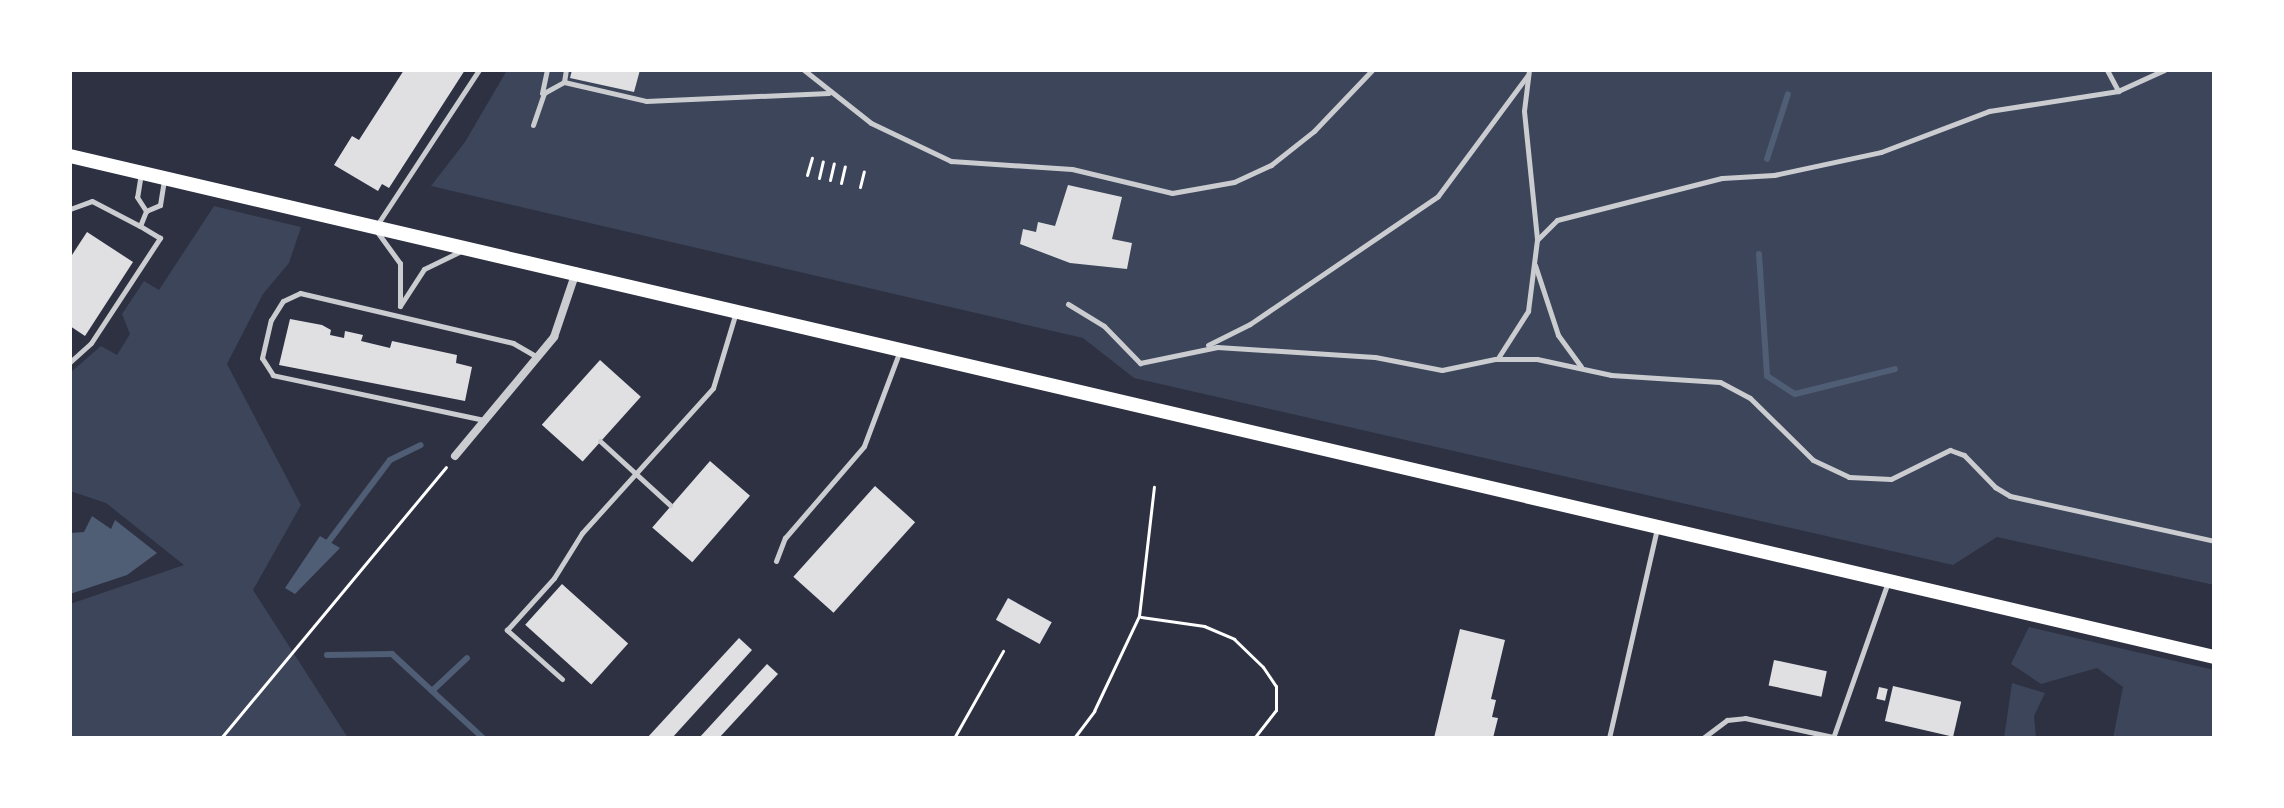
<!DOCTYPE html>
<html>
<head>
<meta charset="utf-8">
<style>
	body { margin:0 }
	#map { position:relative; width:2284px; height:808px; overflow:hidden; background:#2d3142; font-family:"Fira Sans Condensed",sans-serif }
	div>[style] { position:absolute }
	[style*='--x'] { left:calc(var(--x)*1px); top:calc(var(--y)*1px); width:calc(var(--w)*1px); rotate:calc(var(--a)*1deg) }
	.green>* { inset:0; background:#3c4559 }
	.water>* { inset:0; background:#4f5d75 }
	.stream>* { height:6px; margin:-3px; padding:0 3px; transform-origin:3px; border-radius:3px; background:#4f5d75 }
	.building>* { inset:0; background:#e0e0e3; transform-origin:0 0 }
	.path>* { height:3px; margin:-1.5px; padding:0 1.5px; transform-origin:1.5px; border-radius:1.5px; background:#fff }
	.service>* { height:5px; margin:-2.5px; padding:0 2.5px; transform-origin:2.5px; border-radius:2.5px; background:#caccd0 }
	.minor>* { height:8px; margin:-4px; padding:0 4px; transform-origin:4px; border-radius:4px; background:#caccd0 }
	.secondary>* { height:14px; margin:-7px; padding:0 7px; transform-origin:7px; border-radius:7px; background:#fff }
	span { translate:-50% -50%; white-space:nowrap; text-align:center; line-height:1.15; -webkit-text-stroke:6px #fff; paint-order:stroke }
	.frame { position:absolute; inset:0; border:72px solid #fff; pointer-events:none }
</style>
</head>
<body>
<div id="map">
	<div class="green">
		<div style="clip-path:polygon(507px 70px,2214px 70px,2214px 585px,1997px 537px,1953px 565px,1134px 378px,1083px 338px,431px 186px,465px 142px)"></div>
		<div style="clip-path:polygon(214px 206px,301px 227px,289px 263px,263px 294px,227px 364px,301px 505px,253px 590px,348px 738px,70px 738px,70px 604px,184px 565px,106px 503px,70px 491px,70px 373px,101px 346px,117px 355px,130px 334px,122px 314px,144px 281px,159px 290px)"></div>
		<div style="clip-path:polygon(2029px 627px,2214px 670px,2214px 738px,2113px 738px,2123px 687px,2097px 668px,2041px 684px,2011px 664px)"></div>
		<div style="clip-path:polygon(2012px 683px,2045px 693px,2034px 716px,2036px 738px,2004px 738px)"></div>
	</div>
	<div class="water">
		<div style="clip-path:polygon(92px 516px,111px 529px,115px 520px,157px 553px,127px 575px,70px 594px,70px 533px,84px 532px)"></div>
		<div style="clip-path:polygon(320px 536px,340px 548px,295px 594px,285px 588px)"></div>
	</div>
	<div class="stream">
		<div style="--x:1767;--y:159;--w:68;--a:-72.1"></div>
		<div style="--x:1759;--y:254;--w:122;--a:86.2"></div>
		<div style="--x:1767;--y:376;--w:33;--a:33"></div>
		<div style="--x:1795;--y:394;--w:103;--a:-14"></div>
		<div style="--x:326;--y:545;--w:106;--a:-53"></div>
		<div style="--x:390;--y:460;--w:34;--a:-26"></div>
		<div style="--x:327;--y:655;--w:65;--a:-0.9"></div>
		<div style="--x:392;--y:654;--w:124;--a:42.7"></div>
		<div style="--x:432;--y:691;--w:48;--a:-43.3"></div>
	</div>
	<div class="building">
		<div style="clip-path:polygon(404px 70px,465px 70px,389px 188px,382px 184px,378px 191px,334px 165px,352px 136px,359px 140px)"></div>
		<div style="clip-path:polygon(572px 70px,640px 70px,634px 92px,570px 78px)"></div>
		<div style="clip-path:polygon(1068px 185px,1122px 197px,1112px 239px,1132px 243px,1127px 269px,1070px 263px,1020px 244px,1023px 229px,1036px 232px,1038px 222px,1055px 226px)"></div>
		<div style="clip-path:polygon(87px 232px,133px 262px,85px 336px,70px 326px,70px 258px)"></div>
		<div style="clip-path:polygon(290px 319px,322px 325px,331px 330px,330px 335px,344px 338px,345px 331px,363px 335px,361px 341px,390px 348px,392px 341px,457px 355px,456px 363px,472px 367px,465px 401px,279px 365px)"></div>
		<div style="left:600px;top:360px;width:55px;height:87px;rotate:42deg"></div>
		<div style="left:710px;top:461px;width:53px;height:88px;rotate:41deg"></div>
		<div style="left:875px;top:486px;width:54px;height:122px;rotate:42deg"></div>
		<div style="left:562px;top:584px;width:89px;height:55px;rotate:42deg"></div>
		<div style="left:1008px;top:598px;width:50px;height:25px;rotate:29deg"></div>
		<div style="clip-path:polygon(1460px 629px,1505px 640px,1491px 699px,1496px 700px,1492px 717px,1498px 718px,1493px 738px,1434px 738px)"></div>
		<div style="clip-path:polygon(739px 638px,752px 650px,672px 738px,647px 738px)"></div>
		<div style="left:1774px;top:660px;width:54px;height:26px;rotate:12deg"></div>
		<div style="clip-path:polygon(767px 664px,778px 674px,719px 738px,699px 738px)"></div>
		<div style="left:1893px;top:686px;width:70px;height:36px;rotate:13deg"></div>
		<div style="left:1879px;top:687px;width:9px;height:12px;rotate:13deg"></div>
	</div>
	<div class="path">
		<div style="--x:807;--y:175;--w:18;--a:-74"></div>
		<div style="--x:819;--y:178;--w:17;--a:-77"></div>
		<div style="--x:830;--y:180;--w:17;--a:-77"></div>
		<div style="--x:841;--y:183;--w:17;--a:-77"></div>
		<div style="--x:860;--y:187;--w:16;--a:-76"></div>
		<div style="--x:1141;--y:617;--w:64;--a:8.1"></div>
		<div style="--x:1204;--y:626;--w:33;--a:23"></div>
		<div style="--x:1234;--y:639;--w:40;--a:44"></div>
		<div style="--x:1263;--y:667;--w:23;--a:56"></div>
		<div style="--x:1276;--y:686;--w:24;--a:90"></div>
		<div style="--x:1276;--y:710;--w:36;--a:128"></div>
		<div style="--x:221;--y:738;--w:352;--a:-50.3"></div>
		<div style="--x:954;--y:738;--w:100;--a:-60.6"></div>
		<div style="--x:1074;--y:738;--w:34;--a:-53"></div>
		<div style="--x:1094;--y:711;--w:105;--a:-64.7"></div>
		<div style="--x:1139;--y:616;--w:130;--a:-83.4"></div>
	</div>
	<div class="service">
		<div style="--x:804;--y:70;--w:85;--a:38.3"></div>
		<div style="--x:871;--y:123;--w:89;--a:25.4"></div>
		<div style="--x:951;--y:161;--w:121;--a:3.8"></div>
		<div style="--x:1072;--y:169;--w:103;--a:13.5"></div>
		<div style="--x:1172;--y:193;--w:63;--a:-10.1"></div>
		<div style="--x:1234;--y:182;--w:41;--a:-24.7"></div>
		<div style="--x:1271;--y:165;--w:55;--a:-38.3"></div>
		<div style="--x:1314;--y:131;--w:84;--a:-46.4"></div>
		<div style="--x:1529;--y:70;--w:41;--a:97"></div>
		<div style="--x:1524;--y:111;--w:129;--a:84.2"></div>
		<div style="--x:2107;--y:70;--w:24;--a:62"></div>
		<div style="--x:2118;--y:91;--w:51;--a:-24.5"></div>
		<div style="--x:564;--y:82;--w:12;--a:-81"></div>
		<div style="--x:542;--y:93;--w:24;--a:-78"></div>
		<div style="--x:533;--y:125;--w:34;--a:-71"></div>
		<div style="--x:544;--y:93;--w:23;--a:-29"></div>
		<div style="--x:564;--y:82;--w:84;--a:13"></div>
		<div style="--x:646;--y:101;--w:183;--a:-2.5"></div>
		<div style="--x:141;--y:173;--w:24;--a:99"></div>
		<div style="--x:137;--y:197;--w:17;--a:57"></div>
		<div style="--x:146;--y:211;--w:15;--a:-23"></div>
		<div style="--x:160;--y:205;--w:25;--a:-81"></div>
		<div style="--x:70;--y:209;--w:23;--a:-20"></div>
		<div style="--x:92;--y:201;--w:54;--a:27.5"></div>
		<div style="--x:140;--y:226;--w:16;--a:-68"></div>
		<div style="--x:377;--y:225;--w:186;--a:-56.7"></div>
		<div style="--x:378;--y:233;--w:37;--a:54"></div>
		<div style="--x:400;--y:263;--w:43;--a:90"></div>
		<div style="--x:400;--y:306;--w:44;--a:-57"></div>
		<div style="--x:424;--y:269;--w:41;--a:-25.9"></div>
		<div style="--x:1535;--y:265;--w:74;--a:71.8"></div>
		<div style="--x:1558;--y:335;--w:39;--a:54"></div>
		<div style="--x:1068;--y:304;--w:42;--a:31.4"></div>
		<div style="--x:1104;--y:326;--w:52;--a:45.8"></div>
		<div style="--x:1140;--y:363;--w:79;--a:-11.7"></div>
		<div style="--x:1217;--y:347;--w:158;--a:3.6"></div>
		<div style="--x:1375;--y:357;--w:68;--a:11"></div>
		<div style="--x:1442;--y:370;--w:54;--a:-11.7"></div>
		<div style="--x:1495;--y:359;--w:42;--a:0"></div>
		<div style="--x:1537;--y:359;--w:76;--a:12.2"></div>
		<div style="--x:1611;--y:375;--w:109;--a:3.7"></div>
		<div style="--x:1720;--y:382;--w:34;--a:28"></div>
		<div style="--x:1750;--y:398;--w:88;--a:44.5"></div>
		<div style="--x:1813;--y:460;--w:40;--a:25"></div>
		<div style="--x:1849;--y:477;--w:42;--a:2.7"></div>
		<div style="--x:1891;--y:479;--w:66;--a:-26.2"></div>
		<div style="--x:1950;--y:450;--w:15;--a:20"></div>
		<div style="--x:1964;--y:455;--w:45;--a:45.9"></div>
		<div style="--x:1995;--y:487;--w:17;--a:31"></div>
		<div style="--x:2010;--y:496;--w:209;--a:12.4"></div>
		<div style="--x:1208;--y:345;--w:47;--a:-26.6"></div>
		<div style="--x:1250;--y:324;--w:227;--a:-34.2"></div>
		<div style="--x:1438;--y:196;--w:151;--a:-53.4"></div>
		<div style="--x:1498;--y:358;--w:56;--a:-57.4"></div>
		<div style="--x:1528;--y:311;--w:72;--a:-82.8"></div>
		<div style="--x:1537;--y:240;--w:28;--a:-45"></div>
		<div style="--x:1557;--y:220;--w:170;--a:-14.3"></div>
		<div style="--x:1722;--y:178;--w:52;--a:-3.3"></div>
		<div style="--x:1774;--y:175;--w:109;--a:-12.1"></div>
		<div style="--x:1881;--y:152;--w:116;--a:-20.8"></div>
		<div style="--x:1989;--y:111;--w:131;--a:-8.8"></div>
		<div style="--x:70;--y:362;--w:28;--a:-42"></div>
		<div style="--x:91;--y:343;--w:126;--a:-56.7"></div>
		<div style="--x:160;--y:238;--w:23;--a:-149"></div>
		<div style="--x:484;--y:420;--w:216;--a:-168"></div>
		<div style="--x:273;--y:375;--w:20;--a:-123"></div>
		<div style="--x:262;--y:358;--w:39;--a:-77"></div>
		<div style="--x:271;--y:320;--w:22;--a:-58"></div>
		<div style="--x:283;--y:301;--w:19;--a:-25"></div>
		<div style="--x:300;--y:293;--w:219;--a:13.2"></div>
		<div style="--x:513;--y:343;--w:28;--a:30"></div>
		<div style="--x:600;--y:441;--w:95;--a:42.4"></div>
		<div style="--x:776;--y:561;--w:25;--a:-69"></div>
		<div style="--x:785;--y:538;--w:121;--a:-49.3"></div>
		<div style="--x:864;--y:446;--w:99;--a:-69.4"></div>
		<div style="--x:562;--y:679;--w:74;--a:-138.3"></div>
		<div style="--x:507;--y:630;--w:70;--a:-47.9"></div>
		<div style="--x:554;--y:578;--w:53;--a:-58.1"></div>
		<div style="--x:582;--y:533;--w:195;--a:-47.9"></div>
		<div style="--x:713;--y:388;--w:76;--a:-73.2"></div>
		<div style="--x:1609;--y:738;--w:215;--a:-77.1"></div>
		<div style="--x:1703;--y:738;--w:30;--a:-37"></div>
		<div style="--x:1727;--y:720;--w:18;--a:-6"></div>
		<div style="--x:1745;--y:718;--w:90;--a:12.2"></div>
		<div style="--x:1833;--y:738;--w:162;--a:-70.6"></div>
	</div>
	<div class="minor">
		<div style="--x:455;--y:456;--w:155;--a:-50.2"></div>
		<div style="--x:554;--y:337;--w:69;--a:-71.3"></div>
	</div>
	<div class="secondary">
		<div style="--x:70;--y:156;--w:2202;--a:13.15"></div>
	</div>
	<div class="frame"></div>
</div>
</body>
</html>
